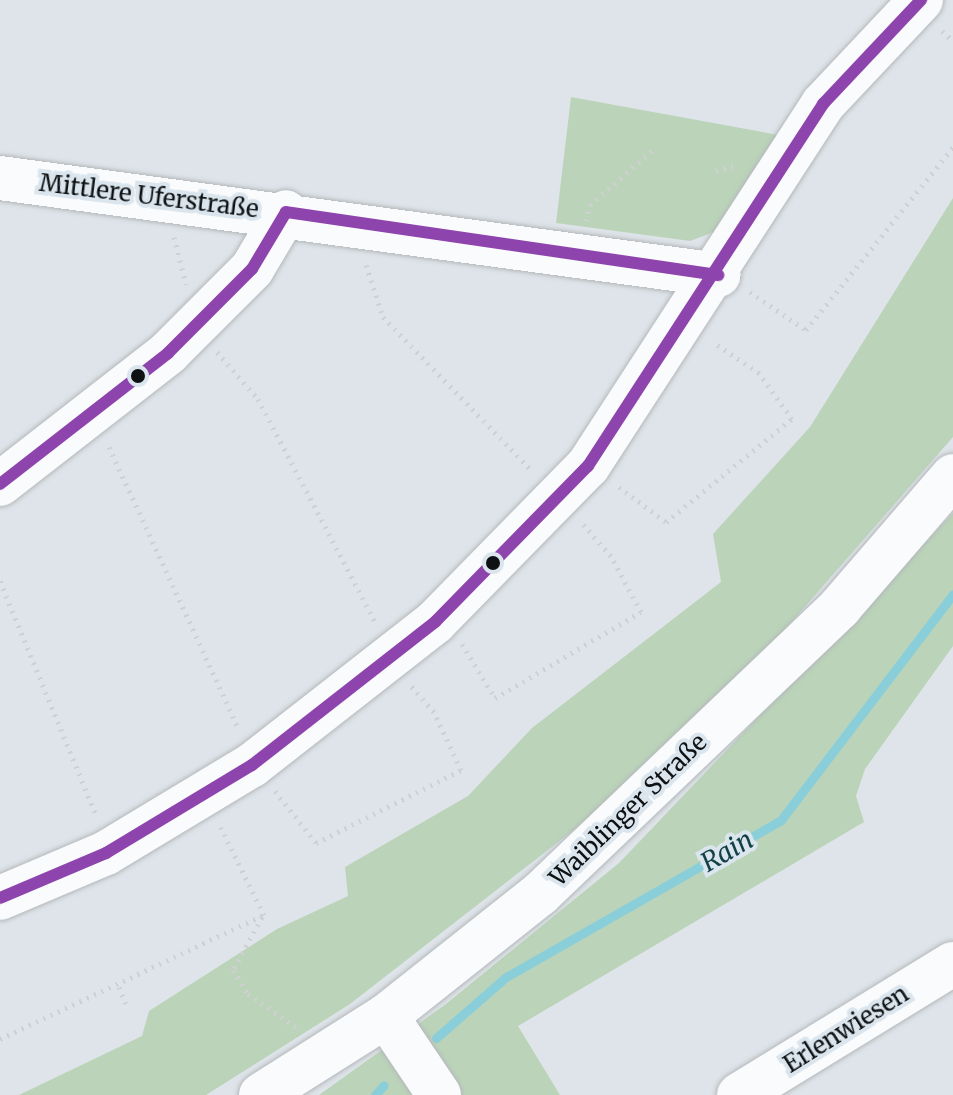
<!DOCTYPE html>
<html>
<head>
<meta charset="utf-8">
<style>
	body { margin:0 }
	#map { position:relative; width:953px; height:1095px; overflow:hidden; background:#dee4e9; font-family:Merriweather,serif }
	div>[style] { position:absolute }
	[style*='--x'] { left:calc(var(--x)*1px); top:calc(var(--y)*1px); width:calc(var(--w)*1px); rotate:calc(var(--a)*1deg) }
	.green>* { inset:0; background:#bbd4b9 }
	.stream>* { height:9px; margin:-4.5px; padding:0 4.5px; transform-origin:4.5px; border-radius:4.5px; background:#8aceda }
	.path>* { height:5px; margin-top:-2.5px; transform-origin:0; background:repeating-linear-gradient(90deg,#d0d0d2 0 2px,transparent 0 8px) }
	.roads { filter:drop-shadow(0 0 2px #b4b8bb) drop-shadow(0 0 2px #b4b8bb) }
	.minor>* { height:44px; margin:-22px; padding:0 22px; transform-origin:22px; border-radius:22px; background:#fafbfc }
	.major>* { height:44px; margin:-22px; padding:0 22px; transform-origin:22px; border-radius:22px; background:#fafbfc }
	.bus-1>* { height:12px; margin:-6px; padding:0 6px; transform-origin:6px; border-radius:6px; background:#8e44ad }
	.dots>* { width:22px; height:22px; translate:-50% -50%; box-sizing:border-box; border:4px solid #dae5ed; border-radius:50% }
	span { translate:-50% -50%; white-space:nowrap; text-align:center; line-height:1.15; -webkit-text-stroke:8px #dae5ed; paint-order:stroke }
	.street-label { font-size:24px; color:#0e1214 }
	.water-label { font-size:26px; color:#133f46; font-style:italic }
</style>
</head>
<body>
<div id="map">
	<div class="green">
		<div style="clip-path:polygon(571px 97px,784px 136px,719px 230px,690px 241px,556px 223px)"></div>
		<div style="clip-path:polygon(953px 198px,953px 437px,782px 633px,607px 804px,350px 1004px,206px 1095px,19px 1095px,142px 1036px,149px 1011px,277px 929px,348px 896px,345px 867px,468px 796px,532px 728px,721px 582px,713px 534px,810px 427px)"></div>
		<div style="clip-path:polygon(953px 513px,953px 646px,865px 769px,856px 796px,864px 822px,518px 1026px,560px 1095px,319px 1095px,446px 1004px,619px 863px)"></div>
	</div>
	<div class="stream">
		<div style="--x:436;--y:1038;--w:93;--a:-41.1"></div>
		<div style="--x:506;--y:977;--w:317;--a:-29.7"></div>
		<div style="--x:781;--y:820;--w:284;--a:-52.7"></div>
		<div style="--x:375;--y:1095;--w:13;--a:-48"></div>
	</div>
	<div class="path">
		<div style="--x:942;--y:31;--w:15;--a:42"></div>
		<div style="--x:716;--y:171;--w:23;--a:-15"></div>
		<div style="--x:586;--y:221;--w:16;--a:-76"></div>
		<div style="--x:590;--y:205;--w:86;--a:-41.2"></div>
		<div style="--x:174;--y:237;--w:49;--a:75.7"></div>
		<div style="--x:366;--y:265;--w:55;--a:71.9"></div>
		<div style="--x:383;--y:317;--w:214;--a:45.9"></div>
		<div style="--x:750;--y:292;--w:68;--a:34.2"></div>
		<div style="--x:806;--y:330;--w:235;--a:-51.2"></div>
		<div style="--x:217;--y:352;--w:62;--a:48.9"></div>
		<div style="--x:258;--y:399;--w:252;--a:62.3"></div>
		<div style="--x:109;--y:447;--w:309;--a:65.3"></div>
		<div style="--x:619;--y:487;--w:59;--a:36.7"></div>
		<div style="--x:666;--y:522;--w:163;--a:-39.3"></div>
		<div style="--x:792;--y:419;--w:57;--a:-125.7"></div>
		<div style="--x:759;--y:373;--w:55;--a:-146"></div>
		<div style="--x:0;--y:581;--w:255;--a:67.7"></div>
		<div style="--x:462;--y:644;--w:63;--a:58.6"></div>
		<div style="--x:495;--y:698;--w:169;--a:-30.5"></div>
		<div style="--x:641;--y:612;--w:64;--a:-118.2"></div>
		<div style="--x:611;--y:556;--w:45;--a:-131.4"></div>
		<div style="--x:275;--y:791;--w:66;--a:51.7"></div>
		<div style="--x:316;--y:843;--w:162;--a:-26.7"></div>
		<div style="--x:461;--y:770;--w:64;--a:-115"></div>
		<div style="--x:434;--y:712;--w:35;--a:-131"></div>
		<div style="--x:262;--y:917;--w:60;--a:118.7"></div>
		<div style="--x:233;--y:970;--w:28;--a:58"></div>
		<div style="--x:248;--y:994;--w:60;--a:34.8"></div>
		<div style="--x:119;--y:987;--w:18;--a:68"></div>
		<div style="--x:0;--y:1039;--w:292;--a:-25.2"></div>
		<div style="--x:264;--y:915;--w:99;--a:-116.3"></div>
	</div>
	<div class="roads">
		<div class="minor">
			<div style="--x:0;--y:178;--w:725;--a:7.69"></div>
			<div style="--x:0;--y:484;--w:213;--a:-37.9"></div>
			<div style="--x:168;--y:353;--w:119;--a:-45"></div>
			<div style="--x:252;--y:269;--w:66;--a:-59.2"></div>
			<div style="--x:0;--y:898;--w:115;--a:-23"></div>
			<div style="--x:106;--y:853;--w:170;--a:-31.1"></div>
			<div style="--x:252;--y:765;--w:232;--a:-38"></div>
			<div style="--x:435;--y:622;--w:219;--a:-45.6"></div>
			<div style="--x:588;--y:466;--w:432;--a:-57"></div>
			<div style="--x:823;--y:104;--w:143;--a:-46.7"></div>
			<div style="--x:386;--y:1016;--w:95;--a:56.1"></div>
			<div style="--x:739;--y:1095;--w:251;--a:-31.5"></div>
		</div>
		<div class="major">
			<div style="--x:261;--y:1095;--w:148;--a:-32.3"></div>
			<div style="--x:386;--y:1016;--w:196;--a:-38.4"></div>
			<div style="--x:540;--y:894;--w:415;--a:-43.7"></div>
			<div style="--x:840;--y:607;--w:173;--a:-49.2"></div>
		</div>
	</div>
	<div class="bus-1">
		<div style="--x:0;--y:484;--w:213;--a:-37.9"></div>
		<div style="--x:168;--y:353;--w:119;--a:-45"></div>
		<div style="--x:252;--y:269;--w:66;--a:-59.2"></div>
		<div style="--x:286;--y:212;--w:437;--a:8.3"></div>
		<div style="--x:0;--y:898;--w:115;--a:-23"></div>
		<div style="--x:106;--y:853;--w:170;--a:-31.1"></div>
		<div style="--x:252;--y:765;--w:232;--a:-38"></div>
		<div style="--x:435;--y:622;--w:219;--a:-45.6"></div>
		<div style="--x:588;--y:466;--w:432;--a:-57"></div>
		<div style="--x:823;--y:104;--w:143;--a:-46.7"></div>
	</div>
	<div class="dots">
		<div style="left:138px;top:376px;background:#0e1214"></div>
		<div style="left:493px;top:563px;background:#0e1214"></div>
	</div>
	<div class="street-label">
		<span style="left:149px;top:196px;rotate:7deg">Mittlere Uferstraße</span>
		<span style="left:628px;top:810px;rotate:-44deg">Waiblinger Straße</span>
		<span style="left:846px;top:1029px;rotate:-32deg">Erlenwiesen</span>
	</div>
	<div class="water-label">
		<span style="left:727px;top:851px;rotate:-30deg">Rain</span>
	</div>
</div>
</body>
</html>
